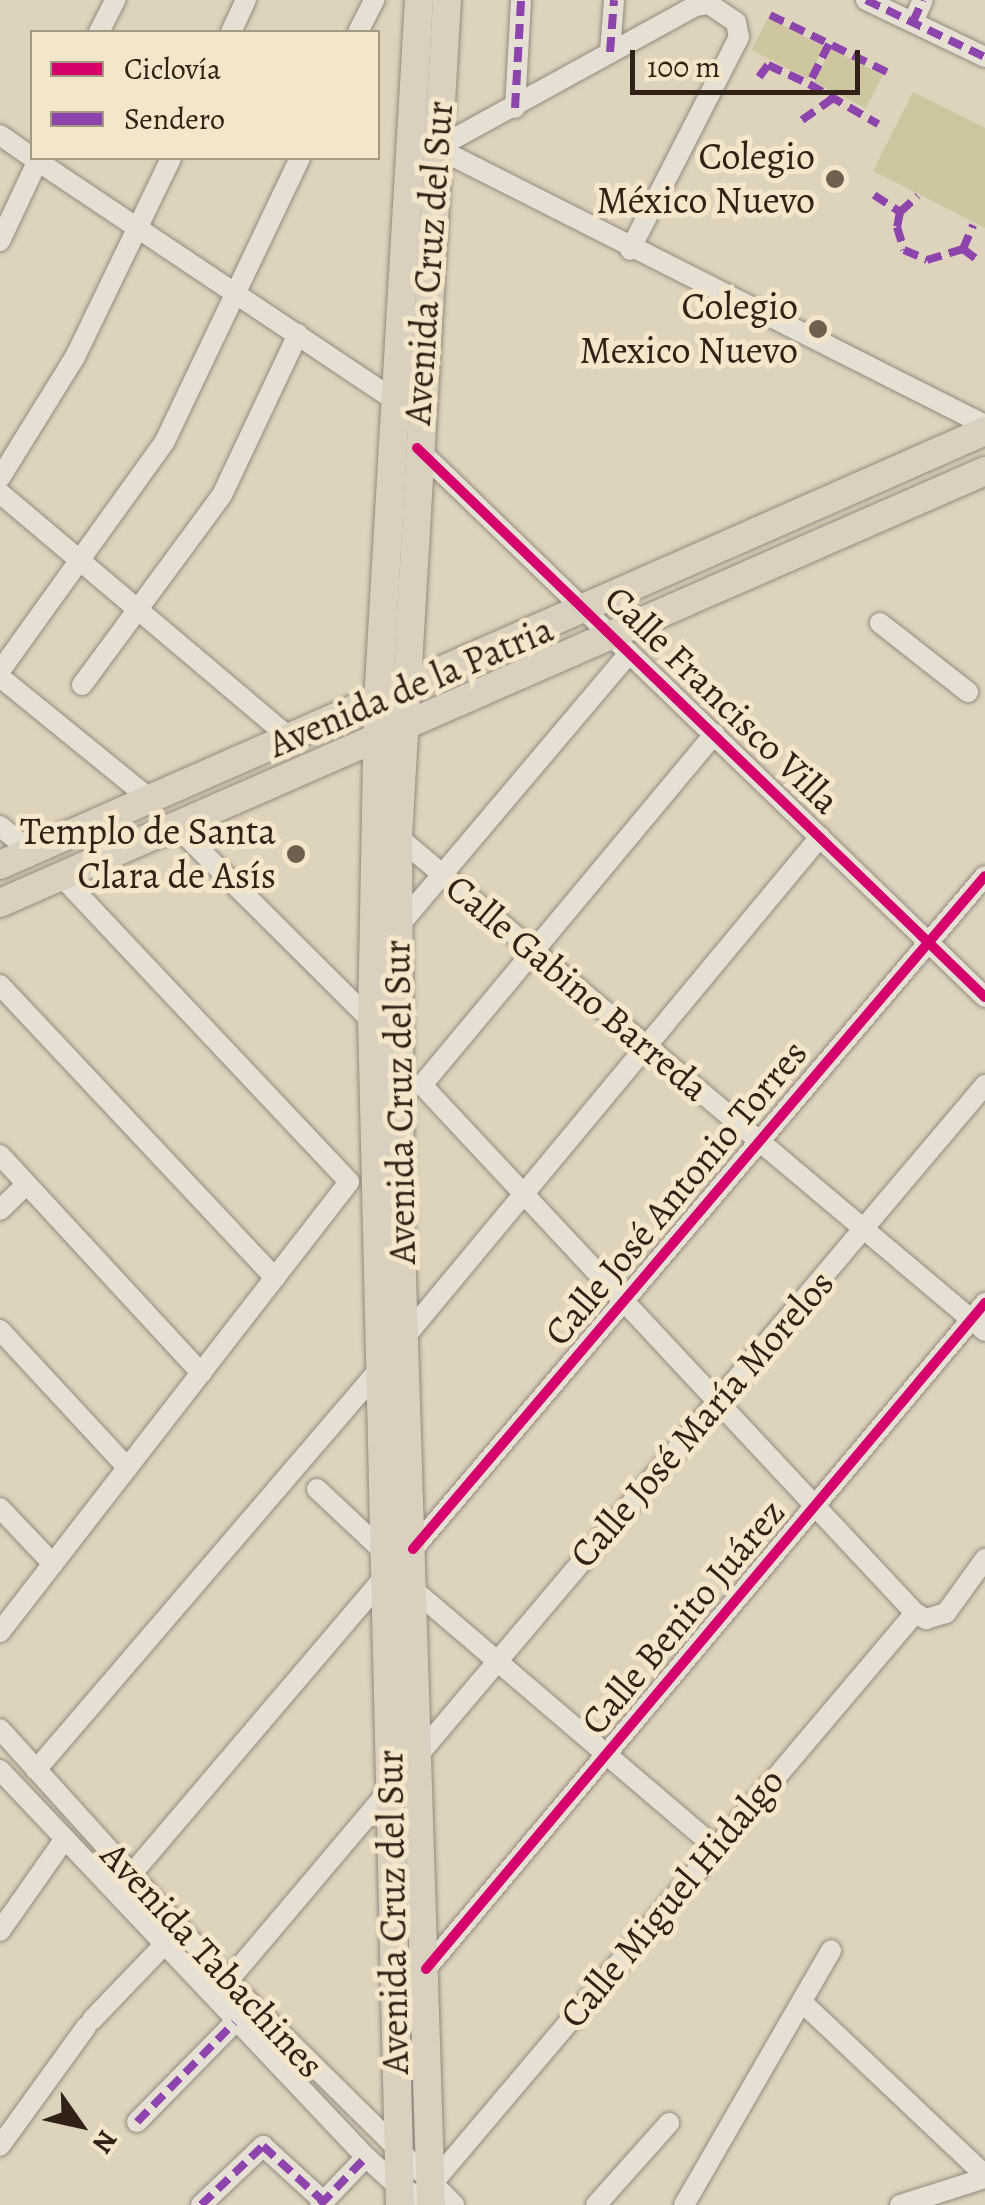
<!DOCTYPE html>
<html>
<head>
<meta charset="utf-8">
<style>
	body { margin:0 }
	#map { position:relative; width:985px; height:2205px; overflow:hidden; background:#ded3bd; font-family:Alegreya,serif }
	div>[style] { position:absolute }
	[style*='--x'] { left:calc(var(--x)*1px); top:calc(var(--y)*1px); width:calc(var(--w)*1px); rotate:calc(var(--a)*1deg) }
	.green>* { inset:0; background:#cdc69e; transform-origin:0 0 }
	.roads { filter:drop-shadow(0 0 2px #928a7d) drop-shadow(0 0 2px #928a7d) }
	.minor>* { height:20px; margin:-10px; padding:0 10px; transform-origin:10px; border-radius:10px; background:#e5dfd4 }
	.major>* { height:28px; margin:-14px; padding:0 14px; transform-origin:14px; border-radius:14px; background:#d9d0c0 }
	.quiet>* { height:8px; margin-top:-4px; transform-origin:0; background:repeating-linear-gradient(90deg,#8e44ad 0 15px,transparent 0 23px) }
	.cycleway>* { height:10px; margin:-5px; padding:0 5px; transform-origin:5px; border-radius:5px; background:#d6006c }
	.dots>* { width:28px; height:28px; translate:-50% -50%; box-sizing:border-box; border:5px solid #f3e6cb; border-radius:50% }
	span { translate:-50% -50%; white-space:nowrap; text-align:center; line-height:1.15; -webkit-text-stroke:10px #f3e6cb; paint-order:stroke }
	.poi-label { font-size:38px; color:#302217 }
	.right { translate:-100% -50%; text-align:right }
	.street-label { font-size:38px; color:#302217 }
	.legend { position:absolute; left:30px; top:30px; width:350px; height:130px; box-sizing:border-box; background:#f3e6cb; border:2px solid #a59883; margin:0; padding:12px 18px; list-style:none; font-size:30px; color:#302217 }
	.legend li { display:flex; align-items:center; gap:20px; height:50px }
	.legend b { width:50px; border:2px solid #a59883 }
	.north { position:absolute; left:30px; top:2075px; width:100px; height:100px; -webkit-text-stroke:8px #f3e6cb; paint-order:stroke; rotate:124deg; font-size:28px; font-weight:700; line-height:40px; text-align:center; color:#302217 }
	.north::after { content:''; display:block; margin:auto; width:35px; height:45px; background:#302217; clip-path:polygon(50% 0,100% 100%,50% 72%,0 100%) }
	.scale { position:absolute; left:630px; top:50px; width:230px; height:45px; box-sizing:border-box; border:5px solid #302217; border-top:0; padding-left:12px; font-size:30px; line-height:35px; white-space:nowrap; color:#302217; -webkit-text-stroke:8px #f3e6cb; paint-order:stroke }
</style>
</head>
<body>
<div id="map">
	<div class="green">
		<div style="left:768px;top:18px;width:63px;height:36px;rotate:27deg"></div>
		<div style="left:831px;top:49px;width:58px;height:37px;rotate:27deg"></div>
		<div style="clip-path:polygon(913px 92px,985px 128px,985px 228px,873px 171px)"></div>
	</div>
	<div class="roads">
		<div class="minor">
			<div style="--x:866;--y:0;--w:132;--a:25.6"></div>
			<div style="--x:913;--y:22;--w:24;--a:-66"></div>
			<div style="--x:99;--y:32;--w:36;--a:-63"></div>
			<div style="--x:231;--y:32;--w:35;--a:-65"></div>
			<div style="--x:358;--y:32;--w:36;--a:-63"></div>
			<div style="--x:610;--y:52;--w:52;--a:-85.6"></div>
			<div style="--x:515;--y:108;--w:108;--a:-86.8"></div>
			<div style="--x:0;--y:135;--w:39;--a:35"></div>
			<div style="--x:437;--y:148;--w:614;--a:26.82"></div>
			<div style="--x:411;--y:149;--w:26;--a:-2"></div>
			<div style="--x:437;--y:148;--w:294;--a:-28.8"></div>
			<div style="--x:695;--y:6;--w:14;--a:-8"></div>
			<div style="--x:709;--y:4;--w:32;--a:34"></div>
			<div style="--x:736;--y:22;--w:15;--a:79"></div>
			<div style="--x:739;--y:37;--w:239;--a:117.1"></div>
			<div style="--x:33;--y:158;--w:432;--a:33.8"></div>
			<div style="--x:0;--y:241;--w:92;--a:-64.8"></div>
			<div style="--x:417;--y:448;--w:790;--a:44.03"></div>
			<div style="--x:0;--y:478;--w:142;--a:-58.2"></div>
			<div style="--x:75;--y:357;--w:221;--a:-64.2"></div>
			<div style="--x:0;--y:493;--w:381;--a:40.2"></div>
			<div style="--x:880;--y:623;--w:112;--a:38.1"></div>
			<div style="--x:0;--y:671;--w:283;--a:-54.3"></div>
			<div style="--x:165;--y:441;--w:314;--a:-64.5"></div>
			<div style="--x:0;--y:677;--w:193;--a:39.1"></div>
			<div style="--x:82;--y:685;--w:236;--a:-53.6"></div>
			<div style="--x:222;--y:495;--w:178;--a:-64.7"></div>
			<div style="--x:175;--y:825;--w:278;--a:44.9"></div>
			<div style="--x:0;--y:826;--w:39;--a:40"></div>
			<div style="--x:398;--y:837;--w:767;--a:40.08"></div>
			<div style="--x:61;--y:876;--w:420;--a:46.7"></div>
			<div style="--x:397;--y:928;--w:360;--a:-49.8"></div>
			<div style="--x:0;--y:985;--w:402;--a:46.8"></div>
			<div style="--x:410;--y:1085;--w:12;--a:0"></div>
			<div style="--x:422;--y:1085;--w:457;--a:-50.2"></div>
			<div style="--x:422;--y:1085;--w:722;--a:46.96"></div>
			<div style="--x:915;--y:1613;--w:13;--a:29"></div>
			<div style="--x:926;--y:1619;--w:21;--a:-17"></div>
			<div style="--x:946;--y:1613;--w:67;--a:-54.2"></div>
			<div style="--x:0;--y:1155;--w:297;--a:47.3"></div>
			<div style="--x:0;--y:1210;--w:37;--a:-44"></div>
			<div style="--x:0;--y:1330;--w:188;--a:47.2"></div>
			<div style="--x:405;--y:1337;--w:650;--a:-50.31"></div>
			<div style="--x:317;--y:1489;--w:92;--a:43.2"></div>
			<div style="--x:0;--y:1508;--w:77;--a:46.6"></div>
			<div style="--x:413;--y:1549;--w:883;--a:-49.64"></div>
			<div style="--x:414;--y:1590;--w:394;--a:40.5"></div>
			<div style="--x:0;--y:1632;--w:569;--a:-52.2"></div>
			<div style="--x:0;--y:1729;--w:340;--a:47.9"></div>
			<div style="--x:228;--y:1981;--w:318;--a:44.7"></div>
			<div style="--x:420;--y:1753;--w:875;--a:-49.78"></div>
			<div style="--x:0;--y:1770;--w:533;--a:46.6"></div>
			<div style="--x:366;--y:2157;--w:46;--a:42.4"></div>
			<div style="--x:400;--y:2188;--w:43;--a:23"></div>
			<div style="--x:36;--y:1770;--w:526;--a:-49.4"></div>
			<div style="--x:124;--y:1883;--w:403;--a:-49.6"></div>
			<div style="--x:0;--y:1931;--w:111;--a:-54.9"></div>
			<div style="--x:426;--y:1969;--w:870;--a:-49.99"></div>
			<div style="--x:228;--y:1981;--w:253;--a:-49.8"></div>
			<div style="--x:804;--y:2004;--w:249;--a:43.4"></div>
			<div style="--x:92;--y:2020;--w:103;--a:-46.2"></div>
			<div style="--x:137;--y:2122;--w:139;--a:-45.6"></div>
			<div style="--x:0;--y:2146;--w:147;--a:-54.1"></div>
			<div style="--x:431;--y:2185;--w:749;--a:-49.76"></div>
			<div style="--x:201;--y:2205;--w:86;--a:-43.6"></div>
			<div style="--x:263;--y:2146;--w:81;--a:42.5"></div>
			<div style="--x:320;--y:2205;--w:66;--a:-46.2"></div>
			<div style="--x:596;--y:2205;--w:110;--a:-48.3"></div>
			<div style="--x:684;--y:2205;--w:294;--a:-60"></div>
			<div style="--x:900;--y:2205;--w:89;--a:-17.6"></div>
		</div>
		<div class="major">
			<div style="--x:0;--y:865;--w:1076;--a:-23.78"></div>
			<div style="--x:0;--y:903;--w:1076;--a:-23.68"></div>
			<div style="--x:400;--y:2205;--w:1184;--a:-91.35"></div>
			<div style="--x:372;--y:1021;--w:319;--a:-88.9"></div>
			<div style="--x:378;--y:702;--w:703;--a:-86.66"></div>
			<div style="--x:431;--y:2205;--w:991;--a:-91.79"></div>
			<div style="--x:400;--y:1214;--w:377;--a:-90.3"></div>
			<div style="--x:398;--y:837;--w:838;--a:-86.65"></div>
		</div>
	</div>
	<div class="quiet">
		<div style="--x:866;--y:0;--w:132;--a:25.6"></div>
		<div style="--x:770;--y:15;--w:130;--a:26"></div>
		<div style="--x:913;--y:22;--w:24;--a:-66"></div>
		<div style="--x:829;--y:44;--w:45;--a:116.6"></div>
		<div style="--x:809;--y:84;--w:80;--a:30.1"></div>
		<div style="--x:610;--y:52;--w:52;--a:-85.6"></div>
		<div style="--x:759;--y:77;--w:15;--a:-53"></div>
		<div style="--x:768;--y:65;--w:45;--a:24.9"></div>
		<div style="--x:515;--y:108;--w:108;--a:-86.8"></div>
		<div style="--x:802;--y:120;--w:39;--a:-35"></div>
		<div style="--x:874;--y:195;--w:31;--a:33"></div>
		<div style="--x:900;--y:212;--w:15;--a:101"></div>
		<div style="--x:897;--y:227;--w:24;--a:73"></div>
		<div style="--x:904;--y:250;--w:25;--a:23"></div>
		<div style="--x:927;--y:260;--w:38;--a:-17"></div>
		<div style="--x:963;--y:249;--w:20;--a:37"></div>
		<div style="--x:900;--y:212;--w:24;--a:-42"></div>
		<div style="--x:963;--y:249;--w:26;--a:-67"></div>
		<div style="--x:137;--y:2122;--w:139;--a:-45.6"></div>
		<div style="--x:201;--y:2205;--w:86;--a:-43.6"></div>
		<div style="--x:263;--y:2146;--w:81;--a:42.5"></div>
		<div style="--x:320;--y:2205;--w:66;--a:-46.2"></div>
	</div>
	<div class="cycleway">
		<div style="--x:417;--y:448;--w:790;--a:44.03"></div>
		<div style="--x:413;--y:1549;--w:883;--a:-49.64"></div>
		<div style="--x:426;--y:1969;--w:870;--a:-49.99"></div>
	</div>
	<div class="dots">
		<div style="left:835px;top:179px;background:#6d6051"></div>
		<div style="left:818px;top:329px;background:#6d6051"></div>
		<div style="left:296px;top:854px;background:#6d6051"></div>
	</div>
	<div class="poi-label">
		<span class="right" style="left:815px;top:179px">Colegio<br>México Nuevo</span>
		<span class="right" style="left:798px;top:329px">Colegio<br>Mexico Nuevo</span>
		<span class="right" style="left:276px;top:854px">Templo de Santa<br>Clara de Asís</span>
	</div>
	<div class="street-label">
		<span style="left:429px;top:263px;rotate:-86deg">Avenida Cruz del Sur</span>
		<span style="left:411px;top:687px;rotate:-23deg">Avenida de la Patria</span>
		<span style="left:722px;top:700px;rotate:44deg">Calle Francisco Villa</span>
		<span style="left:577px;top:988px;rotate:40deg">Calle Gabino Barreda</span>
		<span style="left:400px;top:1102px;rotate:-91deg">Avenida Cruz del Sur</span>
		<span style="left:676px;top:1193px;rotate:-50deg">Calle José Antonio Torres</span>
		<span style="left:702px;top:1419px;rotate:-49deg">Calle José María Morelos</span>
		<span style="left:683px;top:1617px;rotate:-50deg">Calle Benito Juárez</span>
		<span style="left:672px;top:1898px;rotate:-50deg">Calle Miguel Hidalgo</span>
		<span style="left:393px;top:1912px;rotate:-91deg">Avenida Cruz del Sur</span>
		<span style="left:212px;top:1960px;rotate:47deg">Avenida Tabachines</span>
	</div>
	<ul class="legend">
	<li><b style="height:12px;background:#d6006c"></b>Ciclovía</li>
	<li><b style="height:12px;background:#8e44ad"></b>Sendero</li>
	</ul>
	<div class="north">N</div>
	<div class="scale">100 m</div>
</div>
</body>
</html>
